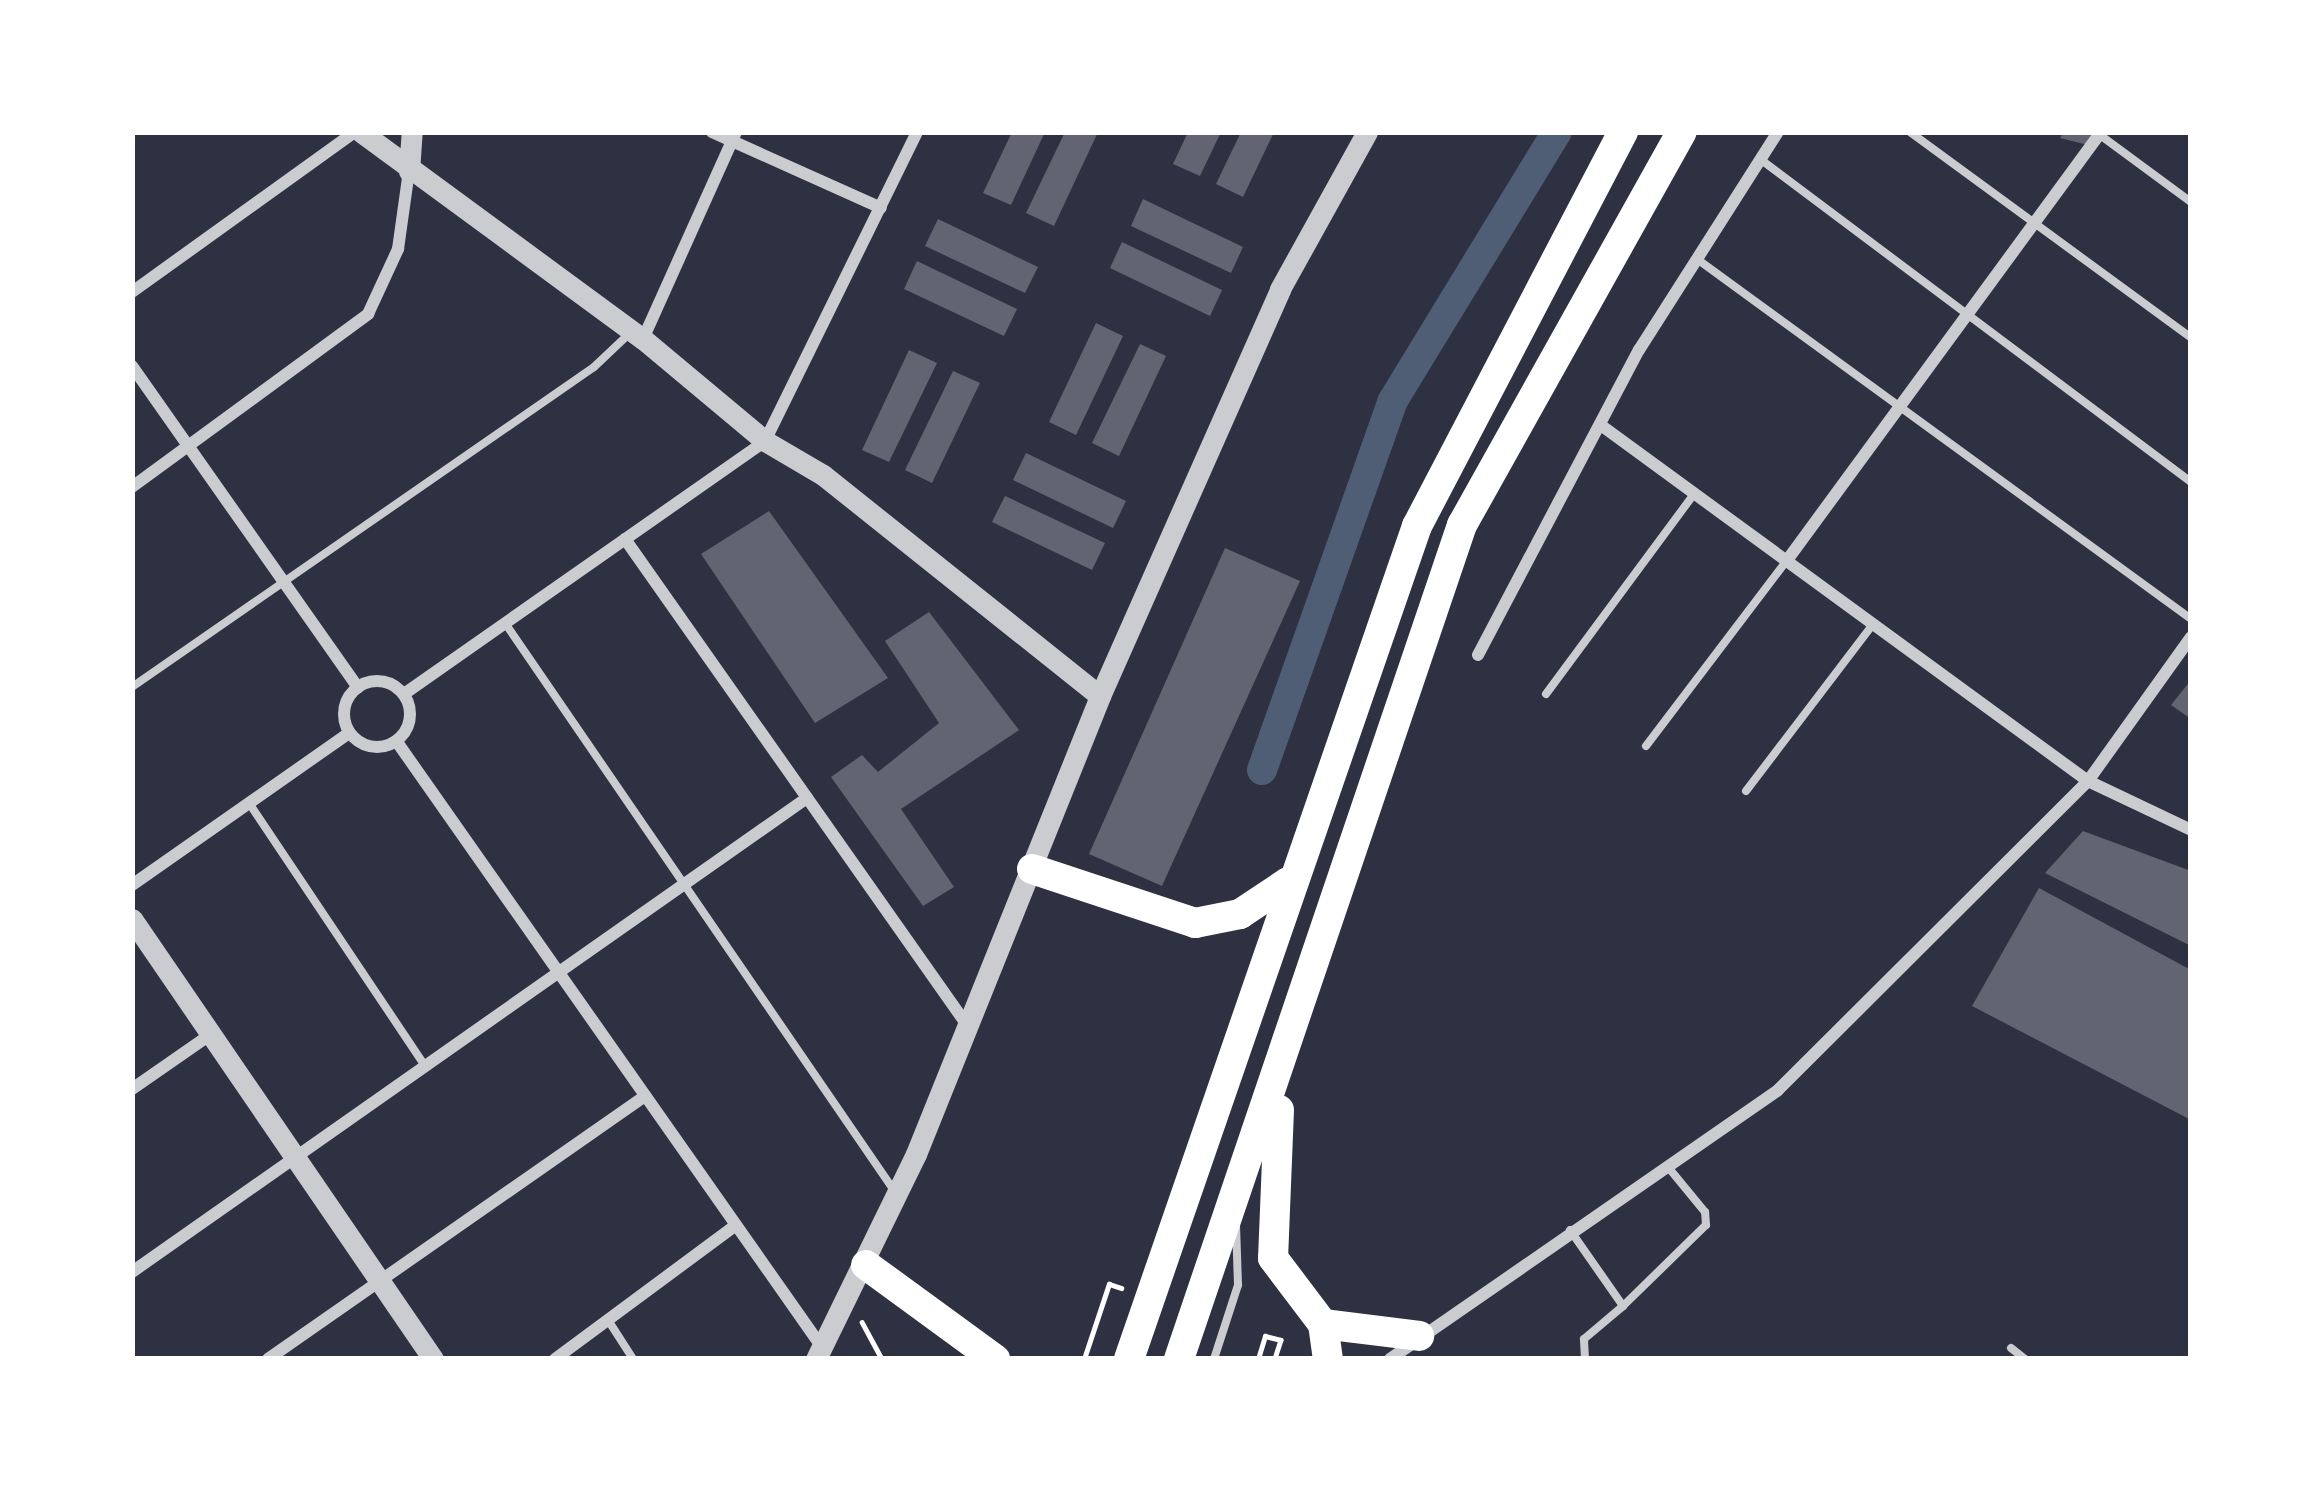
<!DOCTYPE html>
<html>
<head>
<meta charset="utf-8">
<style>
	body { margin:0 }
	#map { position:relative; width:2323px; height:1491px; overflow:hidden; background:#2d3142; font-family:"DejaVu Sans",sans-serif }
	div>[style] { position:absolute }
	.canal>* { height:30px; margin:-15px; padding:0 15px; transform-origin:15px; border-radius:15px; background:#4f5d75 }
	.building>* { inset:0; background:#626471 }
	.path>* { height:4.5px; margin:-2.25px; padding:0 2.25px; transform-origin:2.25px; border-radius:2.25px; background:#fff }
	.service>* { height:8px; margin:-4px; padding:0 4px; transform-origin:4px; border-radius:4px; background:#caccd0 }
	.minor>* { height:12px; margin:-6px; padding:0 6px; transform-origin:6px; border-radius:6px; background:#caccd0 }
	.minor>.ring { margin:-6px; padding:0; box-sizing:content-box; background:none; border:12px solid #caccd0; border-radius:50% }
	.tertiary>* { height:21px; margin:-10.5px; padding:0 10.5px; transform-origin:10.5px; border-radius:10.5px; background:#caccd0 }
	.motorway>* { height:30px; margin:-15px; padding:0 15px; transform-origin:15px; border-radius:15px; background:#fff }
	span { translate:-50% -50%; white-space:nowrap; text-align:center; line-height:1.15; -webkit-text-stroke:9px #fff; paint-order:stroke }
	.frame { position:absolute; inset:0; border:135px solid #fff; pointer-events:none }
</style>
</head>
<body>
<div id="map">
	<div class="canal">
		<i style="left:1262px;top:770px;width:390px;rotate:-70.5deg"></i>
		<i style="left:1392px;top:402px;width:316px;rotate:-58.6deg"></i>
	</div>
	<div class="building">
		<i style="clip-path:polygon(1012px 132px,1045px 132px,1011px 205px,983px 193px)"></i>
		<i style="clip-path:polygon(1065px 132px,1098px 132px,1054px 226px,1026px 213px)"></i>
		<i style="clip-path:polygon(1188px 132px,1221px 132px,1200px 176px,1173px 164px)"></i>
		<i style="clip-path:polygon(1241px 132px,1274px 132px,1243px 197px,1216px 184px)"></i>
		<i style="clip-path:polygon(2064px 132px,2108px 132px,2096px 147px,2060px 138px)"></i>
		<i style="clip-path:polygon(1143px 199px,1243px 247px,1231px 273px,1131px 226px)"></i>
		<i style="clip-path:polygon(938px 219px,1038px 267px,1025px 293px,925px 246px)"></i>
		<i style="clip-path:polygon(1122px 242px,1222px 290px,1210px 316px,1110px 268px)"></i>
		<i style="clip-path:polygon(917px 261px,1017px 309px,1004px 336px,904px 289px)"></i>
		<i style="clip-path:polygon(1096px 323px,1123px 336px,1076px 435px,1049px 422px)"></i>
		<i style="clip-path:polygon(1140px 344px,1166px 356px,1119px 456px,1092px 443px)"></i>
		<i style="clip-path:polygon(909px 350px,937px 363px,889px 462px,862px 450px)"></i>
		<i style="clip-path:polygon(953px 371px,980px 383px,932px 483px,905px 470px)"></i>
		<i style="clip-path:polygon(1026px 453px,1126px 501px,1113px 528px,1013px 480px)"></i>
		<i style="clip-path:polygon(1005px 496px,1105px 543px,1092px 570px,992px 522px)"></i>
		<i style="clip-path:polygon(769px 511px,888px 678px,815px 723px,701px 554px)"></i>
		<i style="clip-path:polygon(1225px 548px,1300px 581px,1162px 886px,1089px 854px)"></i>
		<i style="clip-path:polygon(929px 612px,1019px 730px,901px 809px,954px 887px,923px 906px,831px 777px,862px 755px,878px 772px,939px 723px,885px 641px)"></i>
		<i style="clip-path:polygon(2191px 680px,2191px 719px,2171px 705px)"></i>
		<i style="clip-path:polygon(2083px 831px,2191px 871px,2191px 946px,2045px 873px)"></i>
		<i style="clip-path:polygon(2039px 888px,2191px 970px,2191px 1120px,1972px 1006px)"></i>
	</div>
	<div class="path">
		<i style="left:862px;top:1322px;width:42px;rotate:61.6deg"></i>
		<i style="left:1084px;top:1359px;width:79px;rotate:-71.6deg"></i>
		<i style="left:1109px;top:1284px;width:13px;rotate:18deg"></i>
		<i style="left:1258px;top:1359px;width:24px;rotate:-73deg"></i>
		<i style="left:1265px;top:1336px;width:16px;rotate:14deg"></i>
		<i style="left:1281px;top:1340px;width:20px;rotate:108deg"></i>
	</div>
	<div class="service">
		<i style="left:1910px;top:132px;width:348px;rotate:36.2deg"></i>
		<i style="left:2100px;top:135px;width:113px;rotate:36.4deg"></i>
		<i style="left:1760px;top:159px;width:539px;rotate:36.85deg"></i>
		<i style="left:1697px;top:259px;width:611px;rotate:36.08deg"></i>
		<i style="left:505px;top:623px;width:686px;rotate:55.57deg"></i>
		<i style="left:132px;top:687px;width:562px;rotate:-34.71deg"></i>
		<i style="left:594px;top:367px;width:50px;rotate:-43.4deg"></i>
		<i style="left:1546px;top:694px;width:249px;rotate:-53.5deg"></i>
		<i style="left:1646px;top:746px;width:233px;rotate:-52.8deg"></i>
		<i style="left:1746px;top:791px;width:210px;rotate:-52.7deg"></i>
		<i style="left:249px;top:803px;width:314px;rotate:56.2deg"></i>
		<i style="left:1570px;top:1230px;width:93px;rotate:55.1deg"></i>
		<i style="left:1623px;top:1306px;width:116px;rotate:-44.3deg"></i>
		<i style="left:1706px;top:1225px;width:13px;rotate:-94deg"></i>
		<i style="left:1705px;top:1212px;width:58px;rotate:-129.4deg"></i>
		<i style="left:608px;top:1320px;width:46px;rotate:57.3deg"></i>
		<i style="left:2011px;top:1348px;width:18px;rotate:38deg"></i>
		<i style="left:1214px;top:1359px;width:78px;rotate:-72deg"></i>
		<i style="left:1238px;top:1285px;width:59px;rotate:-91.9deg"></i>
		<i style="left:1585px;top:1359px;width:20px;rotate:-93deg"></i>
		<i style="left:1584px;top:1339px;width:51px;rotate:-40.2deg"></i>
	</div>
	<div class="minor">
		<i style="left:712px;top:132px;width:185px;rotate:24.2deg"></i>
		<i style="left:132px;top:292px;width:274px;rotate:-35.7deg"></i>
		<i style="left:643px;top:339px;width:227px;rotate:-65.8deg"></i>
		<i style="left:132px;top:366px;width:393px;rotate:54.9deg"></i>
		<i style="left:1602px;top:426px;width:602px;rotate:36.15deg"></i>
		<i style="left:2088px;top:781px;width:114px;rotate:25.4deg"></i>
		<i style="left:132px;top:487px;width:293px;rotate:-36.2deg"></i>
		<i style="left:368px;top:314px;width:72px;rotate:-65.2deg"></i>
		<i style="left:398px;top:249px;width:79px;rotate:-82deg"></i>
		<i style="left:625px;top:539px;width:594px;rotate:54.87deg"></i>
		<i style="left:1788px;top:559px;width:529px;rotate:-53.76deg"></i>
		<i style="left:1478px;top:655px;width:345px;rotate:-62.2deg"></i>
		<i style="left:1639px;top:350px;width:259px;rotate:-57.5deg"></i>
		<i class="ring" style="left:344px;top:681px;width:54px;height:54px"></i>
		<i style="left:404px;top:694px;width:441px;rotate:-35deg"></i>
		<i style="left:765px;top:441px;width:344px;rotate:-63.8deg"></i>
		<i style="left:397px;top:742px;width:738px;rotate:54.93deg"></i>
		<i style="left:132px;top:885px;width:265px;rotate:-35deg"></i>
		<i style="left:132px;top:1089px;width:96px;rotate:-34.8deg"></i>
		<i style="left:132px;top:1272px;width:825px;rotate:-35.08deg"></i>
		<i style="left:268px;top:1359px;width:460px;rotate:-34.9deg"></i>
		<i style="left:555px;top:1359px;width:225px;rotate:-36.5deg"></i>
		<i style="left:1390px;top:1359px;width:472px;rotate:-34.7deg"></i>
		<i style="left:1778px;top:1090px;width:438px;rotate:-44.9deg"></i>
		<i style="left:2088px;top:781px;width:177px;rotate:-54.4deg"></i>
	</div>
	<div class="tertiary">
		<i style="left:361px;top:132px;width:350px;rotate:36.3deg"></i>
		<i style="left:643px;top:339px;width:159px;rotate:39.9deg"></i>
		<i style="left:765px;top:441px;width:67px;rotate:30.4deg"></i>
		<i style="left:823px;top:475px;width:354px;rotate:38.6deg"></i>
		<i style="left:409px;top:171px;width:39px;rotate:-86deg"></i>
		<i style="left:132px;top:919px;width:533px;rotate:55.62deg"></i>
		<i style="left:816px;top:1359px;width:228px;rotate:-64deg"></i>
		<i style="left:916px;top:1154px;width:494px;rotate:-68.1deg"></i>
		<i style="left:1100px;top:696px;width:445px;rotate:-66.1deg"></i>
		<i style="left:1280px;top:289px;width:179px;rotate:-61deg"></i>
	</div>
	<div class="motorway">
		<i style="left:1032px;top:869px;width:172px;rotate:18.3deg"></i>
		<i style="left:1195px;top:923px;width:46px;rotate:-11.3deg"></i>
		<i style="left:1240px;top:914px;width:58px;rotate:-33.7deg"></i>
		<i style="left:1279px;top:1110px;width:148px;rotate:92.3deg"></i>
		<i style="left:1273px;top:1258px;width:83px;rotate:52.9deg"></i>
		<i style="left:1323px;top:1324px;width:35px;rotate:82deg"></i>
		<i style="left:866px;top:1265px;width:160px;rotate:36.1deg"></i>
		<i style="left:1323px;top:1324px;width:97px;rotate:7.1deg"></i>
		<i style="left:1129px;top:1359px;width:881px;rotate:-70.93deg"></i>
		<i style="left:1417px;top:526px;width:445px;rotate:-62.4deg"></i>
		<i style="left:1179px;top:1359px;width:881px;rotate:-71.26deg"></i>
		<i style="left:1462px;top:525px;width:450px;rotate:-60.8deg"></i>
	</div>
	<div class="frame"></div>
</div>
</body>
</html>
